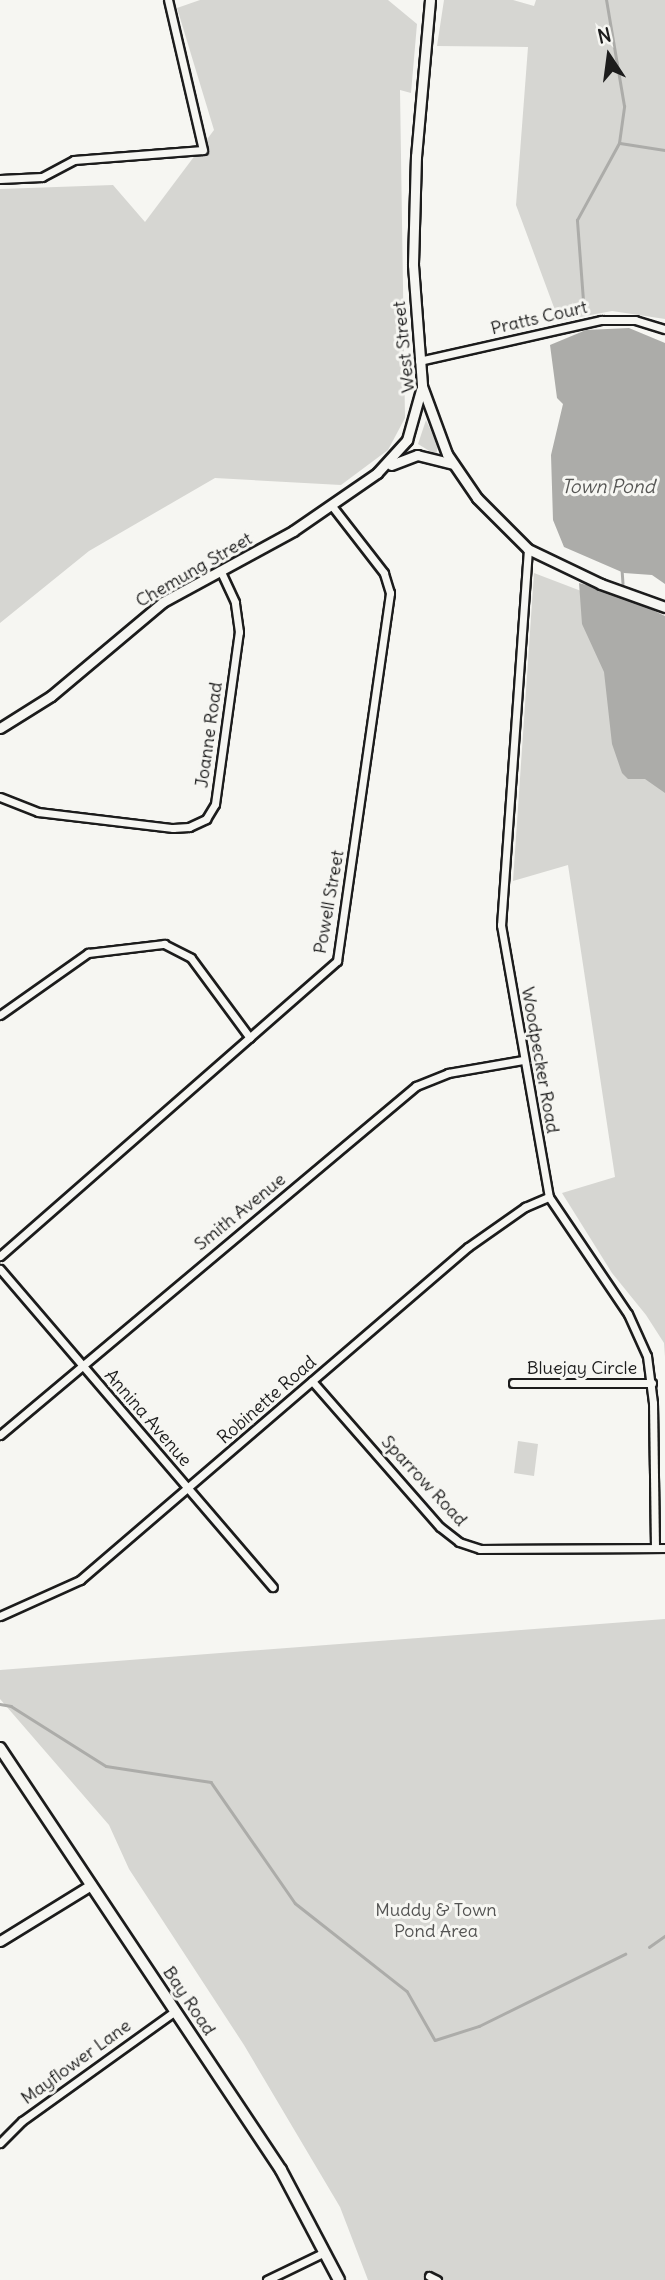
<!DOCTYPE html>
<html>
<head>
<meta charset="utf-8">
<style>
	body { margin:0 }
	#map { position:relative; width:665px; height:2280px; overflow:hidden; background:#f6f6f2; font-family:Delius,sans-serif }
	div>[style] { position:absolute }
	.green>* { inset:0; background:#d6d6d2 }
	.water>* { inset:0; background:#acaca9 }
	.stream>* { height:2.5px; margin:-1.25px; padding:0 1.25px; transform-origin:1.25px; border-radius:1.25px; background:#acaca9 }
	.roads { filter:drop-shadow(2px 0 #1c1c1c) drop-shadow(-2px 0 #1c1c1c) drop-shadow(0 2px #1c1c1c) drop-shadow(0 -2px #1c1c1c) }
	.minor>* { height:7px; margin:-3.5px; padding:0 3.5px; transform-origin:3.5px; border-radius:3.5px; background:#f6f6f2 }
	.tertiary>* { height:9px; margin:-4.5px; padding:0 4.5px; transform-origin:4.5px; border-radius:4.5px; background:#f6f6f2 }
	.secondary>* { height:10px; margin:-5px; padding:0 5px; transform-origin:5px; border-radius:5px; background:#f6f6f2 }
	span { translate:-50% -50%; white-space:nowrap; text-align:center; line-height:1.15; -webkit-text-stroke:6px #f6f6f2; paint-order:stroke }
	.street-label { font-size:18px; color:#1c1c1c }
	.park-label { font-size:18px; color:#545453 }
	.water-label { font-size:19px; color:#565654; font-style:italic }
	.north { position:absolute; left:574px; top:21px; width:70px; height:70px; -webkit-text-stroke:5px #f6f6f2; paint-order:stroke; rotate:347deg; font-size:19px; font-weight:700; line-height:28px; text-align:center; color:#1c1c1c }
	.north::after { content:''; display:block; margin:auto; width:24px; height:32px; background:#1c1c1c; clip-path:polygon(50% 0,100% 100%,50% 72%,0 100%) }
</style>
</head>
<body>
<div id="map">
	<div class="green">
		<i style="clip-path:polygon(200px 0,388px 0,417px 24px,411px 93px,400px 90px,405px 418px,388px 450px,341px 485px,215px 478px,89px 551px,0 623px,0 189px,113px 185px,145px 222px,214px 130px,177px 8px)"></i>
		<i style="clip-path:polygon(444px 0,513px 0,534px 6px,536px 0,665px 0,665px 319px,612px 311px,559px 321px,516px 205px,528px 47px,437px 46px)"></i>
		<i style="clip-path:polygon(426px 420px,438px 446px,436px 455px,418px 444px)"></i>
		<i style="clip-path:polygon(534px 573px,665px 623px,665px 1357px,664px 1343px,646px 1315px,612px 1273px,562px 1193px,615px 1177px,568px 865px,513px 881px)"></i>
		<i style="clip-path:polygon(518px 1441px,538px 1444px,534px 1476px,514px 1473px)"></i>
		<i style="clip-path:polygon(665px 1619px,665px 2280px,368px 2280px,340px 2207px,244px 2045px,129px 1869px,109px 1825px,0 1699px,0 1670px)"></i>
	</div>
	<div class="water">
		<i style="clip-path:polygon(629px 328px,665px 343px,665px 584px,652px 575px,624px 573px,564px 547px,553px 520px,551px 455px,563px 404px,557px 398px,550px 345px,586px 330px)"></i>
		<i style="clip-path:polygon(579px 583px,619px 594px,665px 616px,665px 793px,645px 779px,628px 779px,622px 773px,612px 744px,604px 672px,582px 624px)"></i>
	</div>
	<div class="stream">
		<i style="left:620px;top:143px;width:46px;rotate:8.8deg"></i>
		<i style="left:584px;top:314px;width:94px;rotate:-94.3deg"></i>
		<i style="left:577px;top:220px;width:88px;rotate:-61.4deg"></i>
		<i style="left:619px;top:143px;width:37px;rotate:-82deg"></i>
		<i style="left:624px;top:106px;width:108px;rotate:-99.6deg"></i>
		<i style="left:622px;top:569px;width:14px;rotate:86deg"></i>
		<i style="left:0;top:1704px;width:11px;rotate:10deg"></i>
		<i style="left:11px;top:1706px;width:112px;rotate:32.3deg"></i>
		<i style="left:106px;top:1766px;width:106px;rotate:8.7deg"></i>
		<i style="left:211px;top:1782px;width:147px;rotate:55.2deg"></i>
		<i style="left:295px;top:1903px;width:142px;rotate:38.2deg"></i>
		<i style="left:407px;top:1991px;width:56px;rotate:60.3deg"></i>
		<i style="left:435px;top:2040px;width:46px;rotate:-17.7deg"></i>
		<i style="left:479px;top:2026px;width:163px;rotate:-26.3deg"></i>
		<i style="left:649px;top:1947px;width:19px;rotate:-35deg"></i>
	</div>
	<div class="roads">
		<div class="minor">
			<i style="left:0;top:179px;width:42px;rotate:-2.7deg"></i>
			<i style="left:42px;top:177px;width:36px;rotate:-28deg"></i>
			<i style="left:74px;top:160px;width:129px;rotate:-4.4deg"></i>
			<i style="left:203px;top:150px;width:154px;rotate:-103.1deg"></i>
			<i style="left:419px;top:361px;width:187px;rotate:-12.7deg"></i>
			<i style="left:601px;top:320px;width:34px"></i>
			<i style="left:635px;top:320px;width:31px;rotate:17deg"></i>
			<i style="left:528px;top:549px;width:377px;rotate:94.1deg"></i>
			<i style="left:501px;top:925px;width:276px;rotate:80deg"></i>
			<i style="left:549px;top:1197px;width:141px;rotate:56deg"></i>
			<i style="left:628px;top:1314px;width:46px;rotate:65.7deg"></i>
			<i style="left:647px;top:1356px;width:47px;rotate:82.7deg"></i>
			<i style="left:653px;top:1403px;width:145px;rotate:89.2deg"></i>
			<i style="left:0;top:797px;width:41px;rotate:21.5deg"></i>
			<i style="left:38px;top:812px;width:136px;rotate:6.8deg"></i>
			<i style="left:173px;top:828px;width:16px;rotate:-4deg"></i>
			<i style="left:189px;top:827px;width:19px;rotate:-25deg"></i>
			<i style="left:206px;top:819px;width:17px;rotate:-59deg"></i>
			<i style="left:215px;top:804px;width:174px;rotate:-82.1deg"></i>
			<i style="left:239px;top:632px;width:30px;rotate:-98deg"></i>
			<i style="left:235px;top:602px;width:35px;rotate:-115deg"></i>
			<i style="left:0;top:1015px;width:108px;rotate:-35.2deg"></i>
			<i style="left:88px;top:953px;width:77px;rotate:-6.8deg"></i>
			<i style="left:164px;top:944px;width:30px;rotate:27deg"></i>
			<i style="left:191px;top:958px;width:99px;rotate:53.6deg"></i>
			<i style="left:0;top:1256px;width:448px;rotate:-41.2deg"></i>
			<i style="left:337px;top:961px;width:372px;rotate:-81.8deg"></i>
			<i style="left:390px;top:593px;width:21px;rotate:-107deg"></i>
			<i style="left:384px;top:573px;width:85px;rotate:-127.8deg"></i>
			<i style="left:0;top:1269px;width:419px;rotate:49.4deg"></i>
			<i style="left:312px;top:1381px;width:194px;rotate:48.8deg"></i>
			<i style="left:440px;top:1527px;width:24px;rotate:38deg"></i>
			<i style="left:459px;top:1542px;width:22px;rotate:18deg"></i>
			<i style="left:480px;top:1549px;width:185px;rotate:-0.3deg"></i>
			<i style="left:513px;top:1383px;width:139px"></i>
			<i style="left:0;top:1435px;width:543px;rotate:-39.99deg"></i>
			<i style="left:416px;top:1086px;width:35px;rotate:-22deg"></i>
			<i style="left:448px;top:1073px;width:76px;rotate:-9.8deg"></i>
			<i style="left:0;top:1616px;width:88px;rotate:-24.2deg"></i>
			<i style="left:80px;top:1580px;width:511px;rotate:-40.64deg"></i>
			<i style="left:468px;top:1247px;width:70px;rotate:-35.1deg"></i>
			<i style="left:525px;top:1207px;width:26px;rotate:-23deg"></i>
			<i style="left:0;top:2143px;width:31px;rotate:-45deg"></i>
			<i style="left:22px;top:2121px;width:188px;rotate:-35.7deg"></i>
			<i style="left:429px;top:2276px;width:9px;rotate:27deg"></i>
			<i style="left:267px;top:2280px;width:64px;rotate:-25.8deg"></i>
		</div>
		<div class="tertiary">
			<i style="left:430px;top:0;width:157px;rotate:95.1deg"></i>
			<i style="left:416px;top:156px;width:109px;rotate:91.6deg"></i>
			<i style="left:413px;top:265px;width:121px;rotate:85.7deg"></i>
			<i style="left:422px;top:386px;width:72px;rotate:69.8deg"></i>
			<i style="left:447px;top:454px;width:53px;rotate:55.7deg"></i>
			<i style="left:477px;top:498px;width:72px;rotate:45deg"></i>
			<i style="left:528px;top:549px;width:81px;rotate:25.6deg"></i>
			<i style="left:601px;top:584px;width:68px;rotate:19.8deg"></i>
			<i style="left:391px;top:465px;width:28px;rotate:-21deg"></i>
			<i style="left:417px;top:455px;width:36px;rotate:14deg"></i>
			<i style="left:0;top:728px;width:60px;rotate:-32.1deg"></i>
			<i style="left:51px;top:696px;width:146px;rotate:-40deg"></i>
			<i style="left:163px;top:602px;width:148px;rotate:-28.6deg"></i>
			<i style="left:293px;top:531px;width:102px;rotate:-34.6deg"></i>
			<i style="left:377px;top:473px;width:45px;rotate:-47.7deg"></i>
			<i style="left:407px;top:440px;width:52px;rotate:-74.4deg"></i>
			<i style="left:0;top:1941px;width:107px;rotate:-31.6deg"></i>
		</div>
		<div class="secondary">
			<i style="left:0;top:1748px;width:507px;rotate:56.34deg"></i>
			<i style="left:281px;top:2170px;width:124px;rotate:62.2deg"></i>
		</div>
	</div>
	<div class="street-label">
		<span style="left:539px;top:318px;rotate:-13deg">Pratts Court</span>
		<span style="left:404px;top:347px;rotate:-96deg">West Street</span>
		<span style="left:194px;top:570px;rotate:-30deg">Chemung Street</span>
		<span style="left:209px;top:735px;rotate:-82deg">Joanne Road</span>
		<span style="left:329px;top:902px;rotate:-80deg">Powell Street</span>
		<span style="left:540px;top:1060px;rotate:80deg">Woodpecker Road</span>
		<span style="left:240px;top:1212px;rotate:-39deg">Smith Avenue</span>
		<span style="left:582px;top:1368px">Bluejay Circle</span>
		<span style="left:267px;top:1400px;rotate:-41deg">Robinette Road</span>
		<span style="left:148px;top:1418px;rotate:49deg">Annina Avenue</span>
		<span style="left:424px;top:1481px;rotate:47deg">Sparrow Road</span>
		<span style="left:189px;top:2001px;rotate:56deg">Bay Road</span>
		<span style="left:76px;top:2062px;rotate:-36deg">Mayflower Lane</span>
	</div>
	<div class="park-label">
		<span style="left:436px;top:1921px">Muddy &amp; Town<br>Pond Area</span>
	</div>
	<div class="water-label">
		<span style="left:608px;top:487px">Town Pond</span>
	</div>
	<div class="north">N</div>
</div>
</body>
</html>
